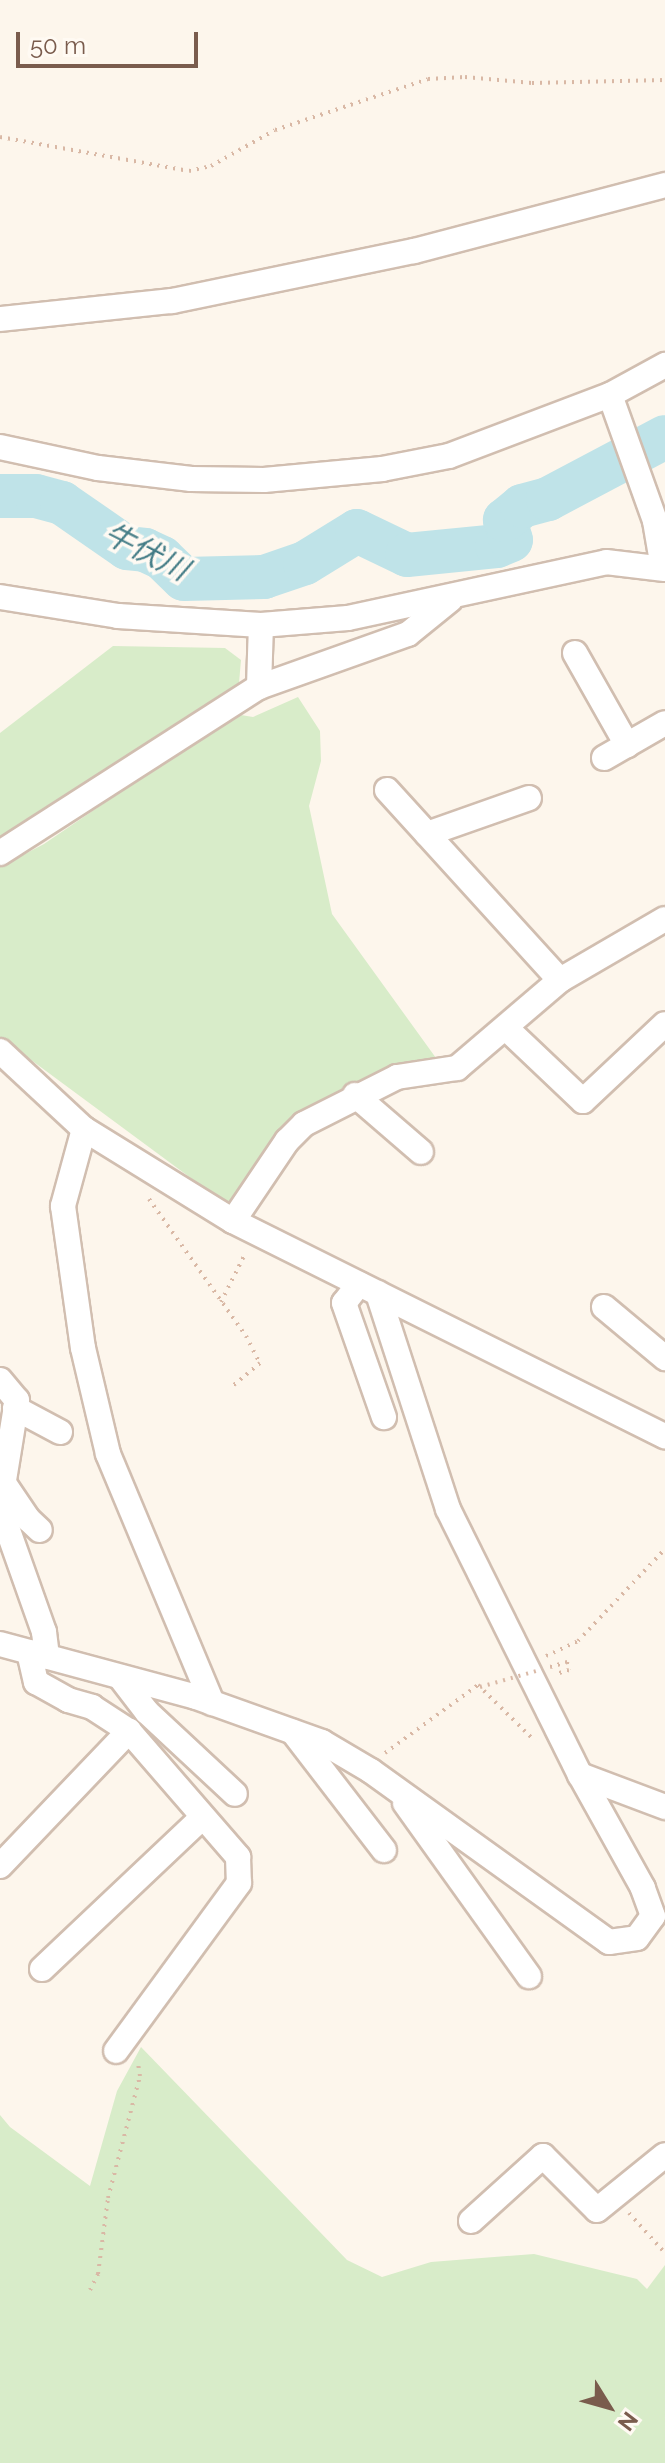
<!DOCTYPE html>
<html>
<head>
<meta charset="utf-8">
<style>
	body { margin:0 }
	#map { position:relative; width:665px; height:2463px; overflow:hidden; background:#fdf6ec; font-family:Raleway,"Noto Sans JP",sans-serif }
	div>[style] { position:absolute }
	.green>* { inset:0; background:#d8ecc9 }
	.river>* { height:44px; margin:-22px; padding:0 22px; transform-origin:22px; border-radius:22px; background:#bfe3e8 }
	.path>* { height:4px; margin-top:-2px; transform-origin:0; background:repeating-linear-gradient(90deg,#d9b8a5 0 2px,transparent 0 8px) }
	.roads { filter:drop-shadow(2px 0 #d1beb0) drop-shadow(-2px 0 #d1beb0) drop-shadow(0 2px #d1beb0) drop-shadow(0 -2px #d1beb0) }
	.minor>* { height:24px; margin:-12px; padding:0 12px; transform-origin:12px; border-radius:12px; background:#fff }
	.path-bridge>* { height:4px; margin-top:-2px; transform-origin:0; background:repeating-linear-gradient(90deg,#d9b8a5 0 2px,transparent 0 8px) }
	span { translate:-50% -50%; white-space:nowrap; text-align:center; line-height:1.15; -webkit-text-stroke:7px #fffaf3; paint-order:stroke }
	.water-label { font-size:30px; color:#437c86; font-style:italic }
	.north { position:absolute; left:569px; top:2367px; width:80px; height:80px; -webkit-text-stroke:6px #fffaf3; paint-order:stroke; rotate:127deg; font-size:22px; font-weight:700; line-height:32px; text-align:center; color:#7a5c4d }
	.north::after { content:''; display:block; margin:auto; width:28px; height:36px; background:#7a5c4d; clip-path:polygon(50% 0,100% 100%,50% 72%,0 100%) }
	.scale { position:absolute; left:16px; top:32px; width:182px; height:36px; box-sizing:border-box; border:4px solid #7a5c4d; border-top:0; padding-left:10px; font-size:24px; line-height:28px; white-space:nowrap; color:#7a5c4d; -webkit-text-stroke:6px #fffaf3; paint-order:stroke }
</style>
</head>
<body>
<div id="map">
	<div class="green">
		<i style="clip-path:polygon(113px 646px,225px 648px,241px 660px,239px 683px,0 843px,0 733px)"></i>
		<i style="clip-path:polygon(298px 697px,320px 731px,321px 761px,309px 806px,332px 914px,436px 1058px,387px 1071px,305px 1112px,230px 1207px,0 1037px,0 867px,44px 844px,235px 714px,253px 717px)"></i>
		<i style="clip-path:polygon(141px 2047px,347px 2260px,382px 2277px,431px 2262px,534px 2254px,637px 2279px,647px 2289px,665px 2265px,665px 2463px,0 2463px,0 2115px,10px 2127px,90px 2186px,117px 2091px)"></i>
	</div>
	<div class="river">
		<i style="left:0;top:496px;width:36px"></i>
		<i style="left:36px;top:496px;width:27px;rotate:15deg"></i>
		<i style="left:62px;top:503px;width:79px;rotate:34.7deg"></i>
		<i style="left:127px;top:548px;width:18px;rotate:6deg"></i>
		<i style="left:145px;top:550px;width:19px;rotate:25deg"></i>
		<i style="left:162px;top:558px;width:30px;rotate:44deg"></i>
		<i style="left:184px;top:579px;width:80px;rotate:-1.4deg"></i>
		<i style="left:264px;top:577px;width:43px;rotate:-18.9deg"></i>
		<i style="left:305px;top:563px;width:61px;rotate:-31.6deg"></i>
		<i style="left:357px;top:531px;width:55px;rotate:25.6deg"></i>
		<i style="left:407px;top:555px;width:90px;rotate:-5.7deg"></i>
		<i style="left:497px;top:546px;width:15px;rotate:-23deg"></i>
		<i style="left:511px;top:540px;width:21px;rotate:-107deg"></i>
		<i style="left:505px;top:520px;width:22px;rotate:-39deg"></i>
		<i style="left:522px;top:506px;width:27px;rotate:-15deg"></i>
		<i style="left:548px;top:499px;width:132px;rotate:-27.9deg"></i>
	</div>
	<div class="path">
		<i style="left:0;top:137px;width:192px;rotate:10.2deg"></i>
		<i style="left:189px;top:171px;width:23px;rotate:-13deg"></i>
		<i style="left:211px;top:166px;width:73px;rotate:-29.4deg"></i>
		<i style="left:275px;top:130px;width:161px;rotate:-18.4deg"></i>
		<i style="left:428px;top:79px;width:37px;rotate:-3deg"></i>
		<i style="left:465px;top:77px;width:67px;rotate:5.1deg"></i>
		<i style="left:532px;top:83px;width:133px;rotate:-1.3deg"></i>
		<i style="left:149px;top:1199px;width:168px;rotate:54.7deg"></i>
		<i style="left:246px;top:1336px;width:30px;rotate:63deg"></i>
		<i style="left:260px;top:1363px;width:35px;rotate:140deg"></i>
		<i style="left:221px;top:1302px;width:54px;rotate:-63.4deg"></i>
		<i style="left:546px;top:1656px;width:35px;rotate:-25deg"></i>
		<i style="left:578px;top:1641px;width:127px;rotate:-46.6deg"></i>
		<i style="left:550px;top:1667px;width:18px;rotate:-16deg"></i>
		<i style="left:567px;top:1662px;width:8px;rotate:76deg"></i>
		<i style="left:569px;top:1670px;width:14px;rotate:163deg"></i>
		<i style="left:385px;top:1753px;width:115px;rotate:-36.2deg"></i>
		<i style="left:478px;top:1685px;width:80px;rotate:44.5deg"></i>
		<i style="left:629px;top:2213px;width:54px;rotate:48deg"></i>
		<i style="left:90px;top:2290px;width:18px;rotate:-63deg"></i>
		<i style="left:98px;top:2274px;width:77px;rotate:-82.5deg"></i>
		<i style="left:108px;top:2198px;width:126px;rotate:-75.3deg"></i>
		<i style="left:140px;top:2076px;width:13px;rotate:-99deg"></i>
	</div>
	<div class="roads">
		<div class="minor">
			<i style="left:0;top:319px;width:173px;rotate:-6deg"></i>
			<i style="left:172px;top:301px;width:247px;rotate:-11.7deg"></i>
			<i style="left:414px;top:251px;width:260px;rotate:-14.7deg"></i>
			<i style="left:610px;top:395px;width:134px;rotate:70.3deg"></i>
			<i style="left:655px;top:521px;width:48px;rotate:80.3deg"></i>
			<i style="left:0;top:447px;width:100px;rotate:12.1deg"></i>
			<i style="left:98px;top:468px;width:94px;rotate:6.7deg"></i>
			<i style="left:191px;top:479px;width:73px;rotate:0.8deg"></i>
			<i style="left:264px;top:480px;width:119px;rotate:-5.3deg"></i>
			<i style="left:382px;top:469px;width:68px;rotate:-11deg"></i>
			<i style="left:449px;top:456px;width:172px;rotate:-20.8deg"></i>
			<i style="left:610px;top:395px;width:63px;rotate:-28.6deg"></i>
			<i style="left:0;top:597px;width:120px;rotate:9.1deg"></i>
			<i style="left:118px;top:616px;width:143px;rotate:3.6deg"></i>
			<i style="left:261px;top:625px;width:87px;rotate:-4.6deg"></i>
			<i style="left:348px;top:618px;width:264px;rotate:-12.2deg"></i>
			<i style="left:606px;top:562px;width:59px;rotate:6.8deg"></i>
			<i style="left:575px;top:653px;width:106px;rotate:60.5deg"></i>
			<i style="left:259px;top:687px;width:62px;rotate:-88.2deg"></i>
			<i style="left:604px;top:758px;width:70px;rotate:-29.8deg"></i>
			<i style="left:387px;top:790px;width:257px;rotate:47.7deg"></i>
			<i style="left:427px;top:834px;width:108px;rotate:-19.4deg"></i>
			<i style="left:0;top:853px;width:308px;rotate:-32.7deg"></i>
			<i style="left:259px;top:687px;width:158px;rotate:-19.6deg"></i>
			<i style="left:408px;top:634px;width:54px;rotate:-39deg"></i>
			<i style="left:506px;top:1028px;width:106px;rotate:43.5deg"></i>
			<i style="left:583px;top:1101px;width:112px;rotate:-43.2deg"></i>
			<i style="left:0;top:1051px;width:115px;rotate:42.9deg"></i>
			<i style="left:84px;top:1129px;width:175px;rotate:31.7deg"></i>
			<i style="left:233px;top:1221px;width:483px;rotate:26.5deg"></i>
			<i style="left:355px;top:1095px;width:87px;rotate:40.8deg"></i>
			<i style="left:84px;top:1129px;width:80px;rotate:105.3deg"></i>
			<i style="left:63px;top:1206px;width:143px;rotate:82deg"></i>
			<i style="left:83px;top:1348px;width:109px;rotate:76.7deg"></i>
			<i style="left:108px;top:1454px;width:270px;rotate:67.3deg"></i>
			<i style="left:233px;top:1221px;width:97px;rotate:-56deg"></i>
			<i style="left:287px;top:1141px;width:24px;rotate:-45deg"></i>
			<i style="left:304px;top:1124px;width:104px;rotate:-26.8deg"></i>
			<i style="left:397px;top:1077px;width:61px;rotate:-8.5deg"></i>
			<i style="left:457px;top:1068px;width:135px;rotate:-40.5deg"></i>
			<i style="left:560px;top:980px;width:121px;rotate:-30.2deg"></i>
			<i style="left:359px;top:1284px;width:24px;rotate:128deg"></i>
			<i style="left:344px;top:1303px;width:121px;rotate:70.7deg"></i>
			<i style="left:604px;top:1307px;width:80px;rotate:39.9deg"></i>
			<i style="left:0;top:1380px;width:26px;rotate:50deg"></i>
			<i style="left:17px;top:1400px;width:87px;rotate:99.2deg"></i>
			<i style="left:3px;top:1486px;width:33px;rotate:88deg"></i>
			<i style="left:4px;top:1519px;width:120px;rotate:70.5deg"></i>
			<i style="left:44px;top:1632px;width:25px;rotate:83deg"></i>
			<i style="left:15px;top:1408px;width:51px;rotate:28.1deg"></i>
			<i style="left:3px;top:1482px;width:45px;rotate:56deg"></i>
			<i style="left:28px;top:1519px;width:16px;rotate:43deg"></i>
			<i style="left:0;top:1644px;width:203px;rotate:15.1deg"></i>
			<i style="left:196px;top:1697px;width:134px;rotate:19.7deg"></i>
			<i style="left:322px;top:1742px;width:57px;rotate:30.6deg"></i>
			<i style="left:371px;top:1771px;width:293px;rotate:35.7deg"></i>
			<i style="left:609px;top:1942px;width:28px;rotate:-8deg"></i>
			<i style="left:637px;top:1938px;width:27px;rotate:-54deg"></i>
			<i style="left:653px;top:1916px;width:30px;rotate:-110deg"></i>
			<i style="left:643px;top:1888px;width:129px;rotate:-119.1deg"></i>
			<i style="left:580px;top:1775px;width:297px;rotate:-116.4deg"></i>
			<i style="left:448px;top:1509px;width:227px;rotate:-108deg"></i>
			<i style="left:29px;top:1652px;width:31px;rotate:77deg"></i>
			<i style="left:36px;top:1682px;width:37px;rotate:29deg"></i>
			<i style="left:68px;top:1700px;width:25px;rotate:16deg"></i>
			<i style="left:92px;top:1707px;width:44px;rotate:33deg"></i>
			<i style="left:129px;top:1731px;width:167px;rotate:49.1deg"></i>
			<i style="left:238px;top:1857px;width:26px;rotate:88deg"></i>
			<i style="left:239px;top:1883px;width:208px;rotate:126.2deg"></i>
			<i style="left:120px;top:1677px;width:44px;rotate:52.4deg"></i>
			<i style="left:147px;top:1712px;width:120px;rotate:43deg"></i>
			<i style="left:293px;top:1732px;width:149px;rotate:52.4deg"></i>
			<i style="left:580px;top:1775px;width:91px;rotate:20.6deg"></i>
			<i style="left:405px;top:1803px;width:213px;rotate:54.4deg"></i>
			<i style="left:0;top:1866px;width:187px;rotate:-46.3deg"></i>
			<i style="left:42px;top:1969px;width:221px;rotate:-43.4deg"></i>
			<i style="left:471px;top:2221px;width:97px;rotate:-42.1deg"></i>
			<i style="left:543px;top:2156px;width:76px;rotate:45deg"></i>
			<i style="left:597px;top:2210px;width:87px;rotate:-39deg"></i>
		</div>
	</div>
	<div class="path-bridge">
		<i style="left:480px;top:1687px;width:58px;rotate:-15.9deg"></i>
	</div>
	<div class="water-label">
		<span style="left:146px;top:552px;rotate:27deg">牛伏川</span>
	</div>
	<div class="north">N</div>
	<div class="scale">50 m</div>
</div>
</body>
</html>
